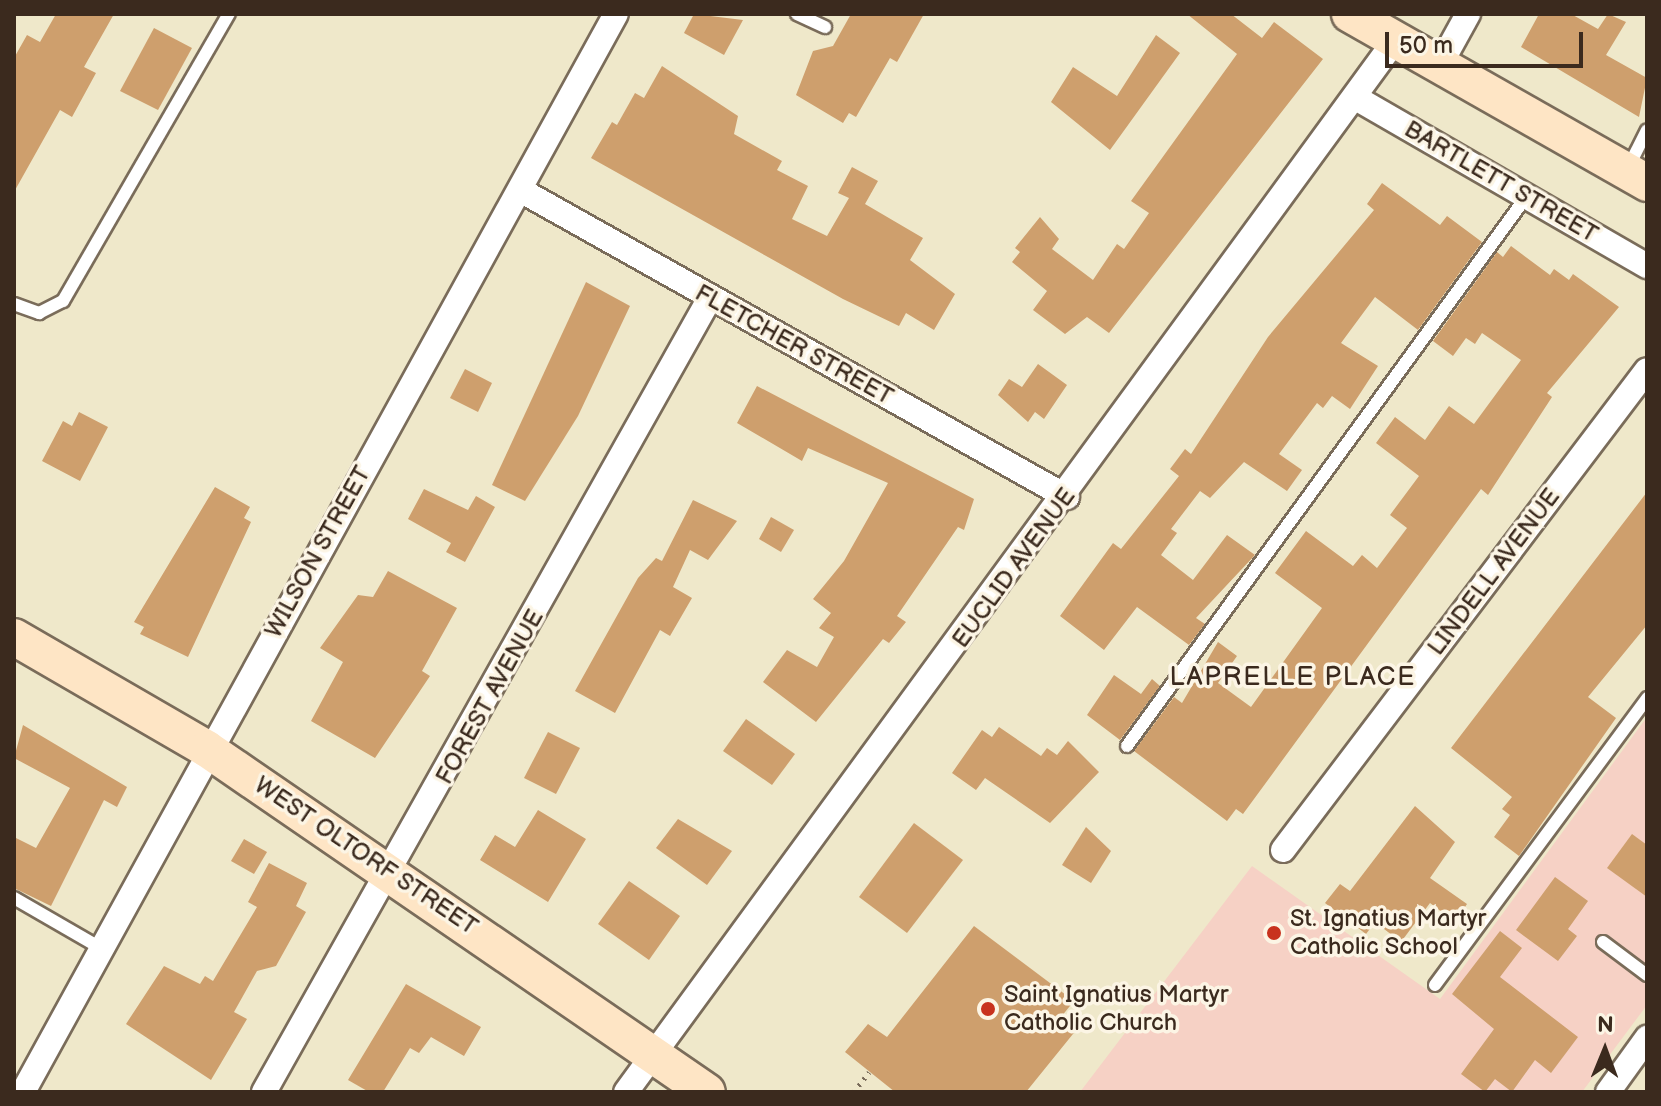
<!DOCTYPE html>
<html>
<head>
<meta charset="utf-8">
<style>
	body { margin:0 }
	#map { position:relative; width:1661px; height:1106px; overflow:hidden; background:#efe8ca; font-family:"Balsamiq Sans",sans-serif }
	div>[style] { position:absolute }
	.built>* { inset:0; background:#f6d1c5 }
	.building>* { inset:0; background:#ce9f6d }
	.path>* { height:5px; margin-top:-2.5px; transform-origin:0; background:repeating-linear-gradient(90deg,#7a6c5a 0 2px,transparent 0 8px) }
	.roads { filter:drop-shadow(2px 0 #7a6c5a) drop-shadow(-2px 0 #7a6c5a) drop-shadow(0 2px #7a6c5a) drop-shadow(0 -2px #7a6c5a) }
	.lane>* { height:12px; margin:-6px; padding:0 6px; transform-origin:6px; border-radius:6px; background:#fff }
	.street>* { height:24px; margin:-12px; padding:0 12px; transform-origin:12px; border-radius:12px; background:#fff }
	.secondary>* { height:36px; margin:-18px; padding:0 18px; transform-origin:18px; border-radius:18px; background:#fee5c5 }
	.dots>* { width:22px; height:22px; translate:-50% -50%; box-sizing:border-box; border:4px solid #fcf5e5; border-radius:50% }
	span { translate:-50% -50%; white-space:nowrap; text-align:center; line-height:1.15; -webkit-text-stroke:7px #fcf5e5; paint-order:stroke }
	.street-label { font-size:24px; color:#3b2a1e }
	.poi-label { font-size:24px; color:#3b2a1e }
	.left { translate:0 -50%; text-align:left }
	.neighbourhood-label { font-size:26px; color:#3b2a1e; letter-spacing:2px }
	.frame { position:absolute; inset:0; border:16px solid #3b2a1e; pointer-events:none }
	.north { position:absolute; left:1565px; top:1010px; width:80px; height:80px; -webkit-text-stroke:6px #fcf5e5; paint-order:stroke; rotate:1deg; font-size:22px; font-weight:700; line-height:32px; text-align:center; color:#3b2a1e }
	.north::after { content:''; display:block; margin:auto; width:28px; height:36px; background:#3b2a1e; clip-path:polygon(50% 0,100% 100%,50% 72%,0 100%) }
	.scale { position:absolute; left:1385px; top:32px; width:198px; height:36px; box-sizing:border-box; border:4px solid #3b2a1e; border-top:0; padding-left:10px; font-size:24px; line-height:28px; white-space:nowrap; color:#3b2a1e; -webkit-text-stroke:6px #fcf5e5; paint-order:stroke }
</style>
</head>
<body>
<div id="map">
	<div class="built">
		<i style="clip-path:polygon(1647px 717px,1647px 1005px,1582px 1092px,1080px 1092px,1252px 866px,1440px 999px)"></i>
	</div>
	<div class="building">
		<i style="clip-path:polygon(56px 14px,114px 14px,84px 67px,96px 73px,72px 117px,60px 110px,14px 192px,14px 58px,27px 35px,40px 42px)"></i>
		<i style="clip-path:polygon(694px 14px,743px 20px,724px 55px,684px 33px)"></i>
		<i style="clip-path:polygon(851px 14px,924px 14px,897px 62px,890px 58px,856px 117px,849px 113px,843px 123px,796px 95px,813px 51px,833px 46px)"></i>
		<i style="clip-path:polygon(1187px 14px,1231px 14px,1262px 38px,1274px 22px,1323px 59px,1109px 333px,1087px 317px,1065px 334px,1033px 310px,1047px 291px,1012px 262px,1020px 252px,1015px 248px,1040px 217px,1059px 239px,1052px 249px,1093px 280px,1117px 244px,1124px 249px,1149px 213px,1131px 201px,1237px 54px)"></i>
		<i style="clip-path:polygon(1539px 14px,1571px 14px,1598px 29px,1608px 14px,1626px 22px,1606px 55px,1647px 78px,1639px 117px,1521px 47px)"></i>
		<i style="clip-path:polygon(154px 28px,192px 48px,158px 110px,120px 91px)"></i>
		<i style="clip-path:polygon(1156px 35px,1180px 53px,1110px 150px,1051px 102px,1073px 67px,1117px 96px)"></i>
		<i style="clip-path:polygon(662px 66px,738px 116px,734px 134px,782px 161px,777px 170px,808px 186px,792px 219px,827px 236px,849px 198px,838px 193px,852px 167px,878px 181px,865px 204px,923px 238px,910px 260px,955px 294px,934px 330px,906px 313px,899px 326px,843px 299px,591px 158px,612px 122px,617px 125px,635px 93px,644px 98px)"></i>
		<i style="clip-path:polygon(1382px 183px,1440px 225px,1447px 216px,1482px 242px,1418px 330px,1375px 297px,1341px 343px,1378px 366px,1350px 409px,1332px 396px,1323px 408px,1317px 403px,1279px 454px,1302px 470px,1287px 491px,1244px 462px,1210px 498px,1200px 491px,1171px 529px,1177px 533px,1161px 555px,1193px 580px,1227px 535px,1255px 555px,1196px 618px,1205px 624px,1189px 645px,1137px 607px,1104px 650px,1060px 616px,1113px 543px,1121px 549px,1179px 476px,1170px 469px,1185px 449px,1191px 454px,1268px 337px,1374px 210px,1367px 204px)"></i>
		<i style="clip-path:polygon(1511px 246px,1550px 275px,1554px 269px,1569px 280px,1573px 274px,1619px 307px,1547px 393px,1552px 397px,1488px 495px,1481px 489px,1243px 814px,1236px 809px,1227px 821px,1134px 751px,1174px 697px,1182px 703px,1218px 642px,1237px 656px,1218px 683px,1251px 707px,1322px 608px,1275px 573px,1306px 531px,1353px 566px,1362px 555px,1377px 568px,1407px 528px,1390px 515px,1419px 476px,1376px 443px,1395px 417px,1425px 440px,1449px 406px,1474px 424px,1521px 360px,1482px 333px,1475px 344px,1466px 338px,1453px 356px,1433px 341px,1497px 252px,1503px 257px)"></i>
		<i style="clip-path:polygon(586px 282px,630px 306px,578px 416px,525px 501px,492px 485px)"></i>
		<i style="clip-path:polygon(1038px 364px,1067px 385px,1044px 419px,1035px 412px,1028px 422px,998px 395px,1009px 379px,1022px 387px)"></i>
		<i style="clip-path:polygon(465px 369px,492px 383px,478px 412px,450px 398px)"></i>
		<i style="clip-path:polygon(757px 386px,974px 499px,964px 530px,958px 527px,897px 616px,906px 622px,889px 643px,883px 639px,816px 722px,763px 682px,787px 650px,817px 667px,834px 637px,819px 628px,831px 613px,813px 599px,844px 561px,888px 483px,808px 448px,802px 461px,737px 423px)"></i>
		<i style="clip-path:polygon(79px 412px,108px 427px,80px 481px,42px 461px,63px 421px,72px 426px)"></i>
		<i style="clip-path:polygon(215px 487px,250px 507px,244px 518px,251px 522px,188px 657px,140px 634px,144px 627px,134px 622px)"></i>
		<i style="clip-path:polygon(424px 489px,468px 510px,476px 496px,495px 507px,465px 562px,446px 552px,451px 543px,408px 519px)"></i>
		<i style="clip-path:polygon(1647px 492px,1647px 625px,1588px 697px,1616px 718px,1519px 856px,1494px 837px,1510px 815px,1502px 809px,1512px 797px,1451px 748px)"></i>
		<i style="clip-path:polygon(693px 500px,737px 521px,708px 560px,690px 550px,673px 587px,692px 598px,670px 636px,660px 630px,615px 713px,575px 691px,638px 578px,656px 558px,662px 561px)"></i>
		<i style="clip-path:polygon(771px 517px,794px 530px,781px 552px,759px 539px)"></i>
		<i style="clip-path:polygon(388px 571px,457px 608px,422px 671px,430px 676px,375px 758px,311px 721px,343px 662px,320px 648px,358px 595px,373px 597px)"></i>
		<i style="clip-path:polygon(1114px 675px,1141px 694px,1152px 679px,1160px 686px,1120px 740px,1087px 715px)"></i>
		<i style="clip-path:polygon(746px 719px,795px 754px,772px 785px,723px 751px)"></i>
		<i style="clip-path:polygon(23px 725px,127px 787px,117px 807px,104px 800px,51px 906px,14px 888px,14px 837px,36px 848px,70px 788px,14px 758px)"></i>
		<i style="clip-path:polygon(999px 727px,1041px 756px,1047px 748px,1057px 755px,1068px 741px,1099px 772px,1050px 823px,985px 778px,976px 790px,952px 773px,982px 730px,992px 737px)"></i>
		<i style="clip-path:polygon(548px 732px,580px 748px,556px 794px,524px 778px)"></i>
		<i style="clip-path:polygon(1415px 806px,1455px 842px,1430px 878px,1467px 904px,1455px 922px,1430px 903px,1401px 942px,1375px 922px,1366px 934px,1325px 903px,1340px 884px,1350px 891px)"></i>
		<i style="clip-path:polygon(538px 810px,586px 839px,548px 902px,480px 860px,495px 835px,515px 847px)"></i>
		<i style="clip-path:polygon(678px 819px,732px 851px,707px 885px,656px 848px)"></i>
		<i style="clip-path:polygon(914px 823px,963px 860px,907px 933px,859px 897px)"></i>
		<i style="clip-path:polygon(1086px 827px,1111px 851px,1091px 883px,1062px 865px)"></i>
		<i style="clip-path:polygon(1632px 834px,1647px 845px,1647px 897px,1607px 868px)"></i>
		<i style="clip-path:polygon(244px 839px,267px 852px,254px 874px,231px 861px)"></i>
		<i style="clip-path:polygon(269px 863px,307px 883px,296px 906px,306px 912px,276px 966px,257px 971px,234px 1012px,247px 1019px,211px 1080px,126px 1024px,164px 966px,200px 984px,205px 976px,213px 981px,257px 907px,248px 902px)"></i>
		<i style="clip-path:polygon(1555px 877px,1588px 901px,1568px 929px,1577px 936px,1558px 961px,1516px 930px)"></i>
		<i style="clip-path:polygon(629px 881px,680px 916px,649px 960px,598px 924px)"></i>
		<i style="clip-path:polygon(974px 926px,1074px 1001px,1061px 1017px,1077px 1029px,1026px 1092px,895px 1092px,845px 1052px,868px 1024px,887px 1037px)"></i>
		<i style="clip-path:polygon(1500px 931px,1522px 948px,1500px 977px,1578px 1037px,1551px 1073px,1535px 1060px,1512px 1092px,1495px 1079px,1485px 1092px,1461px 1074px,1494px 1029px,1452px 994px)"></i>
		<i style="clip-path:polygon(406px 984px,481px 1027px,464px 1056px,431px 1037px,419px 1053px,410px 1048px,383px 1092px,369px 1092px,348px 1080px)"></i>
	</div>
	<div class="path">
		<i style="left:854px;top:1092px;width:25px;rotate:-53deg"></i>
	</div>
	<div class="roads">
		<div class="lane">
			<i style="left:797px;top:14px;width:31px;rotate:25deg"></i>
			<i style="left:1628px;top:168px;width:42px;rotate:-63.4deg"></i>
			<i style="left:14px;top:304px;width:27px;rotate:20deg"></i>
			<i style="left:39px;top:313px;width:27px;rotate:-27deg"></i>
			<i style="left:63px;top:301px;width:332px;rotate:-60deg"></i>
			<i style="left:1127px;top:746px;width:679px;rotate:-53.99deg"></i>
			<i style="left:14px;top:898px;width:104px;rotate:30deg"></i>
			<i style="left:1603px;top:942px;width:55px;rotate:36.9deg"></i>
			<i style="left:1435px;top:985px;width:357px;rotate:-53.5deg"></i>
		</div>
		<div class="street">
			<i style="left:1440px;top:65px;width:58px;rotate:-61.2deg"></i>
			<i style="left:1356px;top:98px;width:336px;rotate:30deg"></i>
			<i style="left:522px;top:191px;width:625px;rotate:29.31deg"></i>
			<i style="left:1283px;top:850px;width:602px;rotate:-52.83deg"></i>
			<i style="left:23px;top:1092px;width:1230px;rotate:-61.19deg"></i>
			<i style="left:264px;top:1092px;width:911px;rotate:-60.68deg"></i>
			<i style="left:626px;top:1092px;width:1304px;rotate:-53.82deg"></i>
			<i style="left:1608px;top:1092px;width:67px;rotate:-54.2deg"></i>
		</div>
		<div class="secondary">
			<i style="left:1350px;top:14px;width:342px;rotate:29.6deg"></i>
			<i style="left:14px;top:637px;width:223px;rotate:30.1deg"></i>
			<i style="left:207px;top:749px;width:606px;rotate:34.45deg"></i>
		</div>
	</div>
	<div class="dots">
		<i style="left:1274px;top:933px;background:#c8321e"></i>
		<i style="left:988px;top:1009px;background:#c8321e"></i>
	</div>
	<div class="street-label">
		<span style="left:1501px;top:182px;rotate:30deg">BARTLETT STREET</span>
		<span style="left:794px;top:345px;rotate:29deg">FLETCHER STREET</span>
		<span style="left:318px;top:552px;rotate:-61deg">WILSON STREET</span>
		<span style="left:1014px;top:568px;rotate:-54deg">EUCLID AVENUE</span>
		<span style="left:1494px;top:572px;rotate:-53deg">LINDELL AVENUE</span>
		<span style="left:490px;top:697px;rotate:-61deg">FOREST AVENUE</span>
		<span style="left:366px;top:856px;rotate:34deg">WEST OLTORF STREET</span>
	</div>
	<div class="poi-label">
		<span class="left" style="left:1290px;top:933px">St. Ignatius Martyr<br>Catholic School</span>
		<span class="left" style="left:1004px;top:1009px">Saint Ignatius Martyr<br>Catholic Church</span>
	</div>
	<div class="neighbourhood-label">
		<span style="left:1293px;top:678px">LAPRELLE PLACE</span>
	</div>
	<div class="frame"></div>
	<div class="north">N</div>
	<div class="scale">50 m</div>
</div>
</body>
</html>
